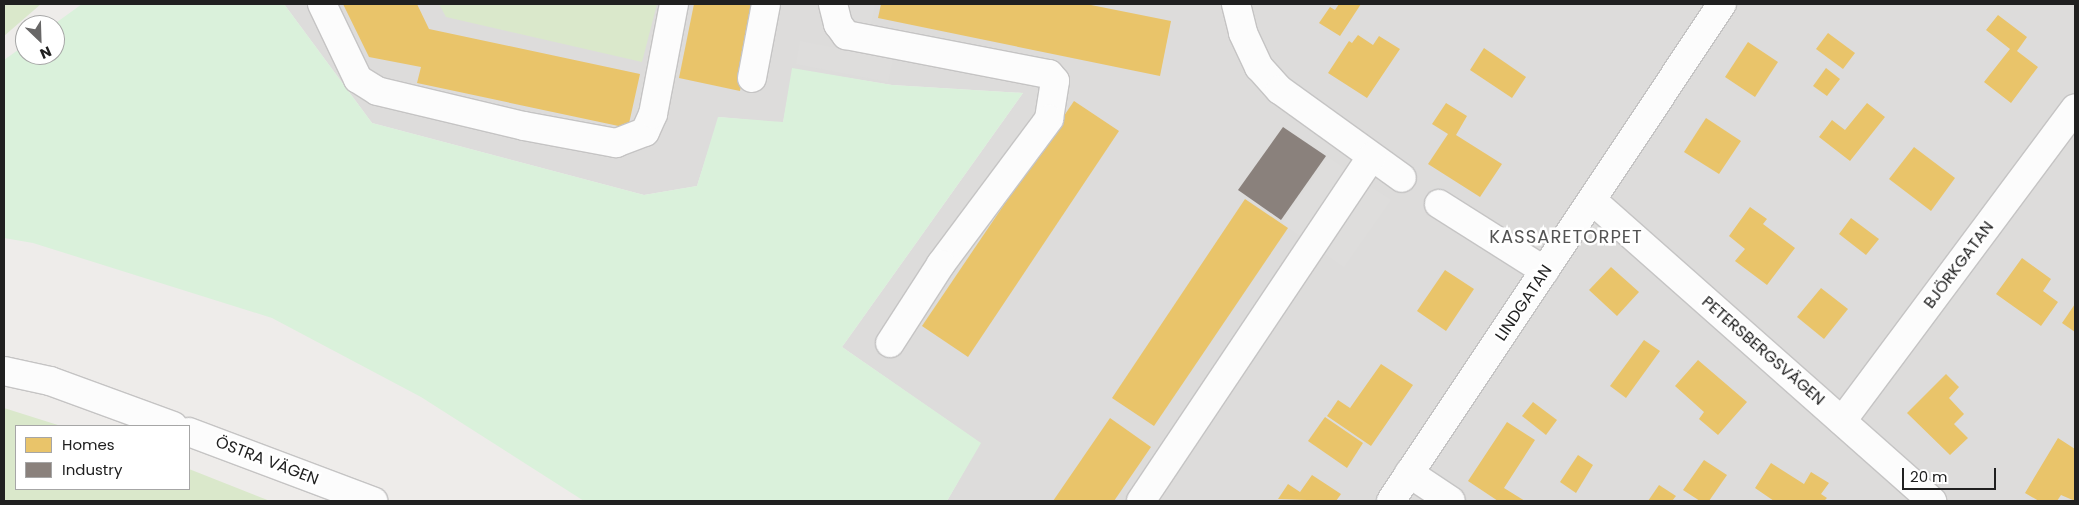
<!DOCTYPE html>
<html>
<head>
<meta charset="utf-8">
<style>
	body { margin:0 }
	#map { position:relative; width:2079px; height:505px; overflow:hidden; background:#eeecea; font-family:Poppins,sans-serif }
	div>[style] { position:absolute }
	.residential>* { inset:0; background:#dddcdb }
	.grass>* { inset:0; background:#dae8cb }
	.park>* { inset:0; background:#daf1db }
	.parking>* { inset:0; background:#dedddc }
	.homes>* { inset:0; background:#e9c46a }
	.industry>* { inset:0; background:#8a817c }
	.roads { filter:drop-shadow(1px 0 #c5c4c4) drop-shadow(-1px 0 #c5c4c4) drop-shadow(0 1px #c5c4c4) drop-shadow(0 -1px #c5c4c4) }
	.minor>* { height:28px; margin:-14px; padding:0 14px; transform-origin:14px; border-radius:14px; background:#fcfcfc }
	span { translate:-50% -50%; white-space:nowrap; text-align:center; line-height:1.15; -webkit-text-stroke:5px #fff; paint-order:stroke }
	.street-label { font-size:16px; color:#202020 }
	.neighbourhood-label { font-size:18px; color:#535353; letter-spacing:1px }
	.frame { position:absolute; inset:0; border:5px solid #202020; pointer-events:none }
	.legend { position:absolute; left:15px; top:425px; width:175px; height:65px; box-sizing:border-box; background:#fff; border:1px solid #a6a6a6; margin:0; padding:6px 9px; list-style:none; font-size:15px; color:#202020 }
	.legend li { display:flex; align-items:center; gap:10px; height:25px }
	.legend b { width:25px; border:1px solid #a6a6a6 }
	.north { position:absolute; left:15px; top:15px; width:50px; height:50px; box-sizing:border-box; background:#fff; border:1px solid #a6a6a6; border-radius:50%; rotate:156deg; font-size:14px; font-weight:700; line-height:20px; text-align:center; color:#202020 }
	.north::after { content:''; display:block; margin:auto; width:18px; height:22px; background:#686767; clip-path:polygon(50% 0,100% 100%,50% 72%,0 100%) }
	.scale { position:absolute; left:1902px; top:468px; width:94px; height:22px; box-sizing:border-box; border:2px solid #202020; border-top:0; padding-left:6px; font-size:15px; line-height:18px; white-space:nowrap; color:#202020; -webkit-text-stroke:4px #fff; paint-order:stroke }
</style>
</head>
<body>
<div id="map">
	<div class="residential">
		<i style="clip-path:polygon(284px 4px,2075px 4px,2075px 501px,947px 501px,980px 443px,842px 347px,1023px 93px,892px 85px,793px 69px,783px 123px,719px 117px,697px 186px,644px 195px,372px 123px)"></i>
	</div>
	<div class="grass">
		<i style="clip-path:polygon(5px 4px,41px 4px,4px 36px)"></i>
		<i style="clip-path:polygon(439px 4px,657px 4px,642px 62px,446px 17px)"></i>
		<i style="clip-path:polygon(4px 408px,61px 426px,16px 426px,16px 489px,189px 489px,189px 469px,270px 501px,4px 501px)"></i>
	</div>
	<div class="park">
		<i style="clip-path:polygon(82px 4px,284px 4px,372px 123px,644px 195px,697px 186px,718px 117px,783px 122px,792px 68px,892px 85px,1023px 93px,842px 347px,981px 443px,947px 501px,584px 501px,421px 397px,272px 318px,33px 243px,4px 238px,4px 60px,25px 45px,25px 55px,55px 55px,53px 25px)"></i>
	</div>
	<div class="parking">
		<i style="clip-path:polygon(845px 4px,875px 4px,871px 25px,842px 19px)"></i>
		<i style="clip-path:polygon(800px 41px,893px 59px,888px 82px,796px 64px)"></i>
		<i style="clip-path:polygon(1328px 157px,1348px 171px,1302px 237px,1282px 224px)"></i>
		<i style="clip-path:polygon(1368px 185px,1391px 200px,1344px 267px,1325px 254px)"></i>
	</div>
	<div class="homes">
		<i style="clip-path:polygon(343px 4px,417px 4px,429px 29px,640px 74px,628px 128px,417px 83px,421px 67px,369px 57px)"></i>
		<i style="clip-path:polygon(694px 4px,757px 4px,740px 91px,679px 78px)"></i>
		<i style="clip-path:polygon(881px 4px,1086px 4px,1171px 21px,1160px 76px,878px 18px)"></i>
		<i style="clip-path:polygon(1339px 4px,1361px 4px,1340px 36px,1319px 23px,1330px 7px,1335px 10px)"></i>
		<i style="clip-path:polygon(1998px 15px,2027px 37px,2017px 51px,2038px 67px,2011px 103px,1984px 82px,2010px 49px,1986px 30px)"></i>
		<i style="clip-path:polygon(1828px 33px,1855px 53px,1843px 69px,1816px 49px)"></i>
		<i style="clip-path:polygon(1358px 35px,1373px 45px,1379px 36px,1400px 49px,1367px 98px,1328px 73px,1349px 41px,1352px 43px)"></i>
		<i style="clip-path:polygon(1748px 42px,1778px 62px,1755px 97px,1725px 77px)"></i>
		<i style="clip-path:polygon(1484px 48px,1526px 77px,1512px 98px,1470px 70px)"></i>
		<i style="clip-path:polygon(1826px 68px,1840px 79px,1827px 96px,1813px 86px)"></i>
		<i style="clip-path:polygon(1074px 101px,1119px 131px,968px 357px,922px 326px)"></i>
		<i style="clip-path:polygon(1446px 103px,1467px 116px,1456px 135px,1502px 164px,1480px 197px,1428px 164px,1448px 134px,1432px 124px)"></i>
		<i style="clip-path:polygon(1867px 103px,1885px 117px,1850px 161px,1819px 137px,1832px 120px,1845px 130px)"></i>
		<i style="clip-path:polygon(1706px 118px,1741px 141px,1719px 174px,1684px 152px)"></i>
		<i style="clip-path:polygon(1914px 147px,1955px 178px,1931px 211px,1889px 179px)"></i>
		<i style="clip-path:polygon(1245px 199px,1288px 228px,1154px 426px,1112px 398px)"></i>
		<i style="clip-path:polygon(1750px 207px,1767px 219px,1763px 224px,1795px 248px,1767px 285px,1735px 261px,1745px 249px,1729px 236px)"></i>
		<i style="clip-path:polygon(1851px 218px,1879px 239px,1866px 255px,1839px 234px)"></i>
		<i style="clip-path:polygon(2022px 258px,2051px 279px,2043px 291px,2058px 302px,2041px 326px,1996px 294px)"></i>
		<i style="clip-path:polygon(1611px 267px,1639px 292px,1617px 316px,1589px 290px)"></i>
		<i style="clip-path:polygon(1445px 270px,1474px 289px,1446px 331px,1417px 311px)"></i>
		<i style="clip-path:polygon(1821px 288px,1848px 309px,1824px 339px,1797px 317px)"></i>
		<i style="clip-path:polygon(2075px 304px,2075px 332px,2062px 323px)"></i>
		<i style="clip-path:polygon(1644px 340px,1660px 351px,1626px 398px,1610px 386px)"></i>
		<i style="clip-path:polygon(1698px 360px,1747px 402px,1718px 435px,1699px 419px,1704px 412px,1675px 386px)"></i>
		<i style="clip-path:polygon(1381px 364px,1413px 385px,1371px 446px,1327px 416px,1338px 400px,1350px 408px)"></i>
		<i style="clip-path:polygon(1946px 374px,1959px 387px,1949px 398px,1964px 414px,1954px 424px,1968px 438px,1950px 455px,1907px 413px)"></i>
		<i style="clip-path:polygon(1533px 402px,1557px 420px,1546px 435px,1522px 416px)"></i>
		<i style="clip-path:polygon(1325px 417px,1363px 443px,1347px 468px,1308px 441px)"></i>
		<i style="clip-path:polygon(1110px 418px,1151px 447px,1114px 501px,1053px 501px)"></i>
		<i style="clip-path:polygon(1507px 422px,1535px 440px,1504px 488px,1525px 501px,1498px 501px,1468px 481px)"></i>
		<i style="clip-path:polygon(2058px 438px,2075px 449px,2075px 501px,2061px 495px,2057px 501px,2039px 501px,2025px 493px)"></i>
		<i style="clip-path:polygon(1578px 455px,1593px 465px,1576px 493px,1560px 482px)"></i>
		<i style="clip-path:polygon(1704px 460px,1727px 475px,1709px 501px,1700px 501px,1683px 490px)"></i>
		<i style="clip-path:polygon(1771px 463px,1804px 484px,1811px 472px,1829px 483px,1821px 494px,1827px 498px,1824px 501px,1774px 501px,1755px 488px)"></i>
		<i style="clip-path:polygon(1312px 475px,1341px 494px,1336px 501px,1278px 499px,1288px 484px,1300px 492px)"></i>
		<i style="clip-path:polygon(1659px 485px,1676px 496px,1672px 501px,1648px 501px)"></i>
	</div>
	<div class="industry">
		<i style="clip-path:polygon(1283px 127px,1326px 156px,1281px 220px,1238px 190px)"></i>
	</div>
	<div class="roads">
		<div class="minor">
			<i style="left:322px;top:4px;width:83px;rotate:64.4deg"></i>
			<i style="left:358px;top:79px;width:22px;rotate:32deg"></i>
			<i style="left:377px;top:91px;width:151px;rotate:13.4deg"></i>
			<i style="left:524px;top:126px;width:94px;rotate:10.5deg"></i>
			<i style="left:616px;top:143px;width:31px;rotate:-21deg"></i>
			<i style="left:645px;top:132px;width:20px;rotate:-66deg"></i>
			<i style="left:653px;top:114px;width:112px;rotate:-79.2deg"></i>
			<i style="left:833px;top:4px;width:21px;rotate:76deg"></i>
			<i style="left:838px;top:24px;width:14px;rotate:54deg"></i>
			<i style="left:846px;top:35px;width:207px;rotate:10.9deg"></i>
			<i style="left:1049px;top:74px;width:9px;rotate:49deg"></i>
			<i style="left:1055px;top:81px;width:38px;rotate:99deg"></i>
			<i style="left:1049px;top:119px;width:181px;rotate:126.7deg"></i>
			<i style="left:941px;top:264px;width:94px;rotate:122.8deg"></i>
			<i style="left:1236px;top:4px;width:30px;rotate:76deg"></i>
			<i style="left:1243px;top:33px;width:38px;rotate:65deg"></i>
			<i style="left:1259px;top:67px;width:31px;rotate:48deg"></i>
			<i style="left:1280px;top:90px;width:150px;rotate:35.8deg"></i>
			<i style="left:752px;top:78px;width:75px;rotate:-79.3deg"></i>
			<i style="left:1593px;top:201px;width:453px;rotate:41.5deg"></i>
			<i style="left:1439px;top:204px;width:125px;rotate:32.3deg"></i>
			<i style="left:4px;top:371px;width:47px;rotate:12.3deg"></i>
			<i style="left:50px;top:381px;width:131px;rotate:20.1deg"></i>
			<i style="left:1842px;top:421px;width:390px;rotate:-53.3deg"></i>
			<i style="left:189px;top:432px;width:197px;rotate:20.6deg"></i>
			<i style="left:1409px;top:473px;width:50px;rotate:33.7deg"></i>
			<i style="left:1141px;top:501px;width:414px;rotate:-56.2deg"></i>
			<i style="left:1391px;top:501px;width:597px;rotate:-56.34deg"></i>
		</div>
	</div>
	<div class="street-label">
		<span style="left:1959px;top:265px;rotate:-53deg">BJÖRKGATAN</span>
		<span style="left:1524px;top:303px;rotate:-56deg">LINDGATAN</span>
		<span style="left:1763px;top:351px;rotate:41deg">PETERSBERGSVÄGEN</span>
		<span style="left:267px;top:461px;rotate:21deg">ÖSTRA VÄGEN</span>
	</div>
	<div class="neighbourhood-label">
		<span style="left:1566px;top:237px">KASSARETORPET</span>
	</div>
	<div class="frame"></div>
	<ul class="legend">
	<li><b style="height:14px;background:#e9c46a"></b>Homes</li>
	<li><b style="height:14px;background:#8a817c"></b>Industry</li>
	</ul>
	<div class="north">N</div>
	<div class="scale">20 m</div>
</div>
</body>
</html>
